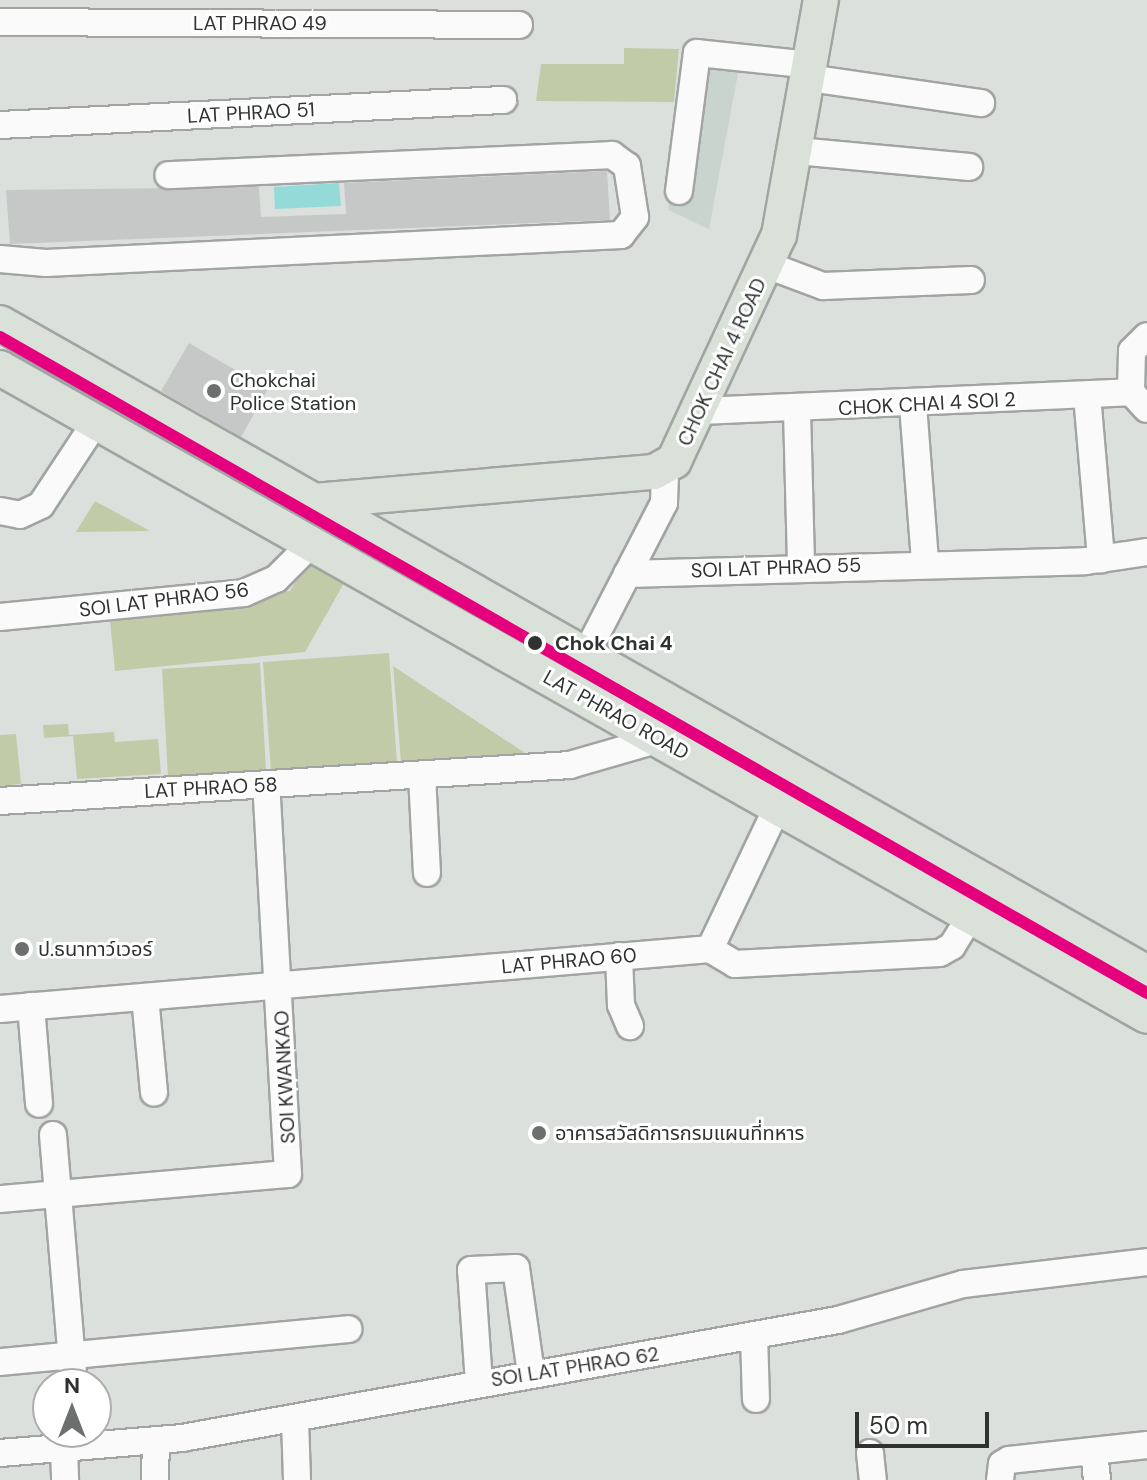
<!DOCTYPE html>
<html>
<head>
<meta charset="utf-8">
<style>
	body { margin:0 }
	#map { position:relative; width:1147px; height:1480px; overflow:hidden; background:#dbe0dd; font-family:"DM Sans","Noto Sans Thai",sans-serif }
	div>[style] { position:absolute }
	.built>* { inset:0; background:#cad4ce }
	.green>* { inset:0; background:#c1cba8 }
	.water>* { inset:0; background:#94dad8 }
	.building>* { inset:0; background:#c5c8c6 }
	.roads { filter:drop-shadow(2px 0 #a1a4a2) drop-shadow(-2px 0 #a1a4a2) drop-shadow(0 2px #a1a4a2) drop-shadow(0 -2px #a1a4a2) }
	.minor>* { height:26px; margin:-13px; padding:0 13px; transform-origin:13px; border-radius:13px; background:#fafafa }
	.major>* { height:34px; margin:-17px; padding:0 17px; transform-origin:17px; border-radius:17px; background:#dae1d8 }
	.metro-1>* { height:12px; margin:-6px; padding:0 6px; transform-origin:6px; border-radius:6px; background:#e5007d }
	.dots>* { width:22px; height:22px; translate:-50% -50%; box-sizing:border-box; border:4px solid #fff; border-radius:50% }
	span { translate:-50% -50%; white-space:nowrap; text-align:center; line-height:1.15; -webkit-text-stroke:6px #fff; paint-order:stroke }
	.street-label { font-size:20px; color:#2f3230 }
	.poi-label { font-size:20px; color:#2f3230 }
	.left { translate:0 -50%; text-align:left }
	.stop-label { font-size:20px; color:#2f3230; font-weight:700 }
	.north { position:absolute; left:32px; top:1368px; width:80px; height:80px; box-sizing:border-box; background:#fff; border:2px solid #acadac; border-radius:50%; rotate:0deg; font-size:22px; font-weight:700; line-height:32px; text-align:center; color:#2f3230 }
	.north::after { content:''; display:block; margin:auto; width:28px; height:36px; background:#6b6f6d; clip-path:polygon(50% 0,100% 100%,50% 72%,0 100%) }
	.scale { position:absolute; left:855px; top:1412px; width:134px; height:36px; box-sizing:border-box; border:4px solid #2f3230; border-top:0; padding-left:10px; font-size:24px; line-height:28px; white-space:nowrap; color:#2f3230; -webkit-text-stroke:6px #fff; paint-order:stroke }
</style>
</head>
<body>
<div id="map">
	<div class="built">
		<i style="clip-path:polygon(687px 49px,741px 57px,709px 229px,668px 210px)"></i>
	</div>
	<div class="green">
		<i style="clip-path:polygon(624px 48px,679px 49px,674px 102px,536px 101px,541px 64px,624px 64px)"></i>
		<i style="clip-path:polygon(95px 501px,150px 531px,76px 532px)"></i>
		<i style="clip-path:polygon(310px 557px,347px 578px,305px 652px,115px 671px,109px 610px,290px 591px)"></i>
		<i style="clip-path:polygon(389px 653px,397px 762px,271px 771px,263px 662px)"></i>
		<i style="clip-path:polygon(260px 663px,266px 770px,168px 776px,162px 669px)"></i>
		<i style="clip-path:polygon(393px 666px,531px 757px,401px 762px)"></i>
		<i style="clip-path:polygon(68px 724px,69px 735px,114px 732px,115px 742px,158px 739px,161px 774px,77px 779px,73px 736px,44px 738px,43px 725px)"></i>
		<i style="clip-path:polygon(16px 734px,21px 784px,0 786px,0 735px)"></i>
	</div>
	<div class="water">
		<i style="clip-path:polygon(339px 183px,341px 206px,275px 209px,274px 187px)"></i>
	</div>
	<div class="building">
		<i style="clip-path:polygon(607px 171px,610px 220px,10px 244px,6px 190px,259px 187px,261px 217px,346px 214px,344px 183px)"></i>
		<i style="clip-path:polygon(189px 343px,268px 389px,241px 437px,161px 391px)"></i>
	</div>
	<div class="roads">
		<div class="minor">
			<i style="left:0;top:22px;width:519px;rotate:0.33deg"></i>
			<i style="left:809px;top:78px;width:174px;rotate:8.3deg"></i>
			<i style="left:0;top:125px;width:504px;rotate:-2.85deg"></i>
			<i style="left:797px;top:151px;width:173px;rotate:5.3deg"></i>
			<i style="left:679px;top:191px;width:139px;rotate:-82.6deg"></i>
			<i style="left:697px;top:53px;width:115px;rotate:6deg"></i>
			<i style="left:0;top:259px;width:46px;rotate:5deg"></i>
			<i style="left:46px;top:263px;width:576px;rotate:-2.79deg"></i>
			<i style="left:621px;top:235px;width:23px;rotate:-52deg"></i>
			<i style="left:635px;top:217px;width:52px;rotate:-98.9deg"></i>
			<i style="left:627px;top:166px;width:19px;rotate:-144deg"></i>
			<i style="left:612px;top:155px;width:444px;rotate:177.4deg"></i>
			<i style="left:767px;top:265px;width:60px;rotate:20.6deg"></i>
			<i style="left:823px;top:286px;width:148px;rotate:-2.3deg"></i>
			<i style="left:1131px;top:392px;width:41px;rotate:-88.6deg"></i>
			<i style="left:1132px;top:351px;width:21px;rotate:-45deg"></i>
			<i style="left:1087px;top:395px;width:165px;rotate:85.1deg"></i>
			<i style="left:913px;top:405px;width:156px;rotate:85.6deg"></i>
			<i style="left:700px;top:411px;width:431px;rotate:-2.5deg"></i>
			<i style="left:1131px;top:392px;width:23px;rotate:47deg"></i>
			<i style="left:797px;top:411px;width:158px;rotate:88.5deg"></i>
			<i style="left:0;top:511px;width:20px;rotate:11deg"></i>
			<i style="left:20px;top:515px;width:23px;rotate:-25deg"></i>
			<i style="left:41px;top:505px;width:98px;rotate:-56.6deg"></i>
			<i style="left:627px;top:574px;width:459px;rotate:-1.6deg"></i>
			<i style="left:1086px;top:561px;width:62px;rotate:-8.4deg"></i>
			<i style="left:0;top:617px;width:245px;rotate:-5.6deg"></i>
			<i style="left:244px;top:593px;width:35px;rotate:-24deg"></i>
			<i style="left:276px;top:579px;width:49px;rotate:-45deg"></i>
			<i style="left:586px;top:654px;width:170px;rotate:-62.7deg"></i>
			<i style="left:664px;top:503px;width:37px;rotate:-88deg"></i>
			<i style="left:422px;top:775px;width:98px;rotate:87.1deg"></i>
			<i style="left:0;top:801px;width:571px;rotate:-3.61deg"></i>
			<i style="left:570px;top:765px;width:94px;rotate:-16.1deg"></i>
			<i style="left:710px;top:949px;width:158px;rotate:-64.6deg"></i>
			<i style="left:619px;top:956px;width:49px;rotate:87.7deg"></i>
			<i style="left:621px;top:1005px;width:23px;rotate:67deg"></i>
			<i style="left:145px;top:997px;width:96px;rotate:84.6deg"></i>
			<i style="left:31px;top:1006px;width:98px;rotate:85.3deg"></i>
			<i style="left:0;top:1009px;width:713px;rotate:-4.83deg"></i>
			<i style="left:710px;top:949px;width:29px;rotate:31deg"></i>
			<i style="left:735px;top:964px;width:205px;rotate:-3.1deg"></i>
			<i style="left:940px;top:953px;width:14px;rotate:-30deg"></i>
			<i style="left:952px;top:946px;width:36px;rotate:-58deg"></i>
			<i style="left:53px;top:1135px;width:250px;rotate:85.2deg"></i>
			<i style="left:0;top:1199px;width:289px;rotate:-5deg"></i>
			<i style="left:288px;top:1174px;width:389px;rotate:-93.2deg"></i>
			<i style="left:754px;top:1336px;width:63px;rotate:88.2deg"></i>
			<i style="left:0;top:1362px;width:350px;rotate:-5.4deg"></i>
			<i style="left:479px;top:1383px;width:113px;rotate:-94deg"></i>
			<i style="left:471px;top:1270px;width:45px;rotate:-2.5deg"></i>
			<i style="left:516px;top:1268px;width:107px;rotate:81.9deg"></i>
			<i style="left:295px;top:1419px;width:61px;rotate:88.1deg"></i>
			<i style="left:64px;top:1448px;width:32px;rotate:88deg"></i>
			<i style="left:1094px;top:1451px;width:29px;rotate:84deg"></i>
			<i style="left:0;top:1453px;width:183px;rotate:-4.7deg"></i>
			<i style="left:182px;top:1438px;width:667px;rotate:-10.2deg"></i>
			<i style="left:838px;top:1320px;width:130px;rotate:-16.1deg"></i>
			<i style="left:963px;top:1284px;width:185px;rotate:-6.8deg"></i>
			<i style="left:870px;top:1453px;width:27px;rotate:84deg"></i>
			<i style="left:155px;top:1480px;width:40px;rotate:-88.6deg"></i>
			<i style="left:1000px;top:1480px;width:16px;rotate:-83deg"></i>
			<i style="left:1002px;top:1464px;width:8px;rotate:-30deg"></i>
			<i style="left:1009px;top:1460px;width:139px;rotate:-6.2deg"></i>
		</div>
		<div class="major">
			<i style="left:0;top:323px;width:1318px;rotate:29.54deg"></i>
			<i style="left:0;top:368px;width:1317px;rotate:29.46deg"></i>
			<i style="left:314px;top:501px;width:341px;rotate:-4.9deg"></i>
			<i style="left:654px;top:472px;width:23px;rotate:-29deg"></i>
			<i style="left:674px;top:461px;width:249px;rotate:-65.1deg"></i>
			<i style="left:779px;top:235px;width:239px;rotate:-79.9deg"></i>
		</div>
	</div>
	<div class="metro-1">
		<i style="left:0;top:337px;width:1321px;rotate:29.77deg"></i>
	</div>
	<div class="dots">
		<i style="left:214px;top:391px;background:#6b6f6d"></i>
		<i style="left:535px;top:643px;background:#2f3230"></i>
		<i style="left:22px;top:949px;background:#6b6f6d"></i>
		<i style="left:539px;top:1133px;background:#6b6f6d"></i>
	</div>
	<div class="street-label">
		<span style="left:260px;top:23px">LAT PHRAO 49</span>
		<span style="left:251px;top:113px;rotate:-3deg">LAT PHRAO 51</span>
		<span style="left:722px;top:362px;rotate:-65deg">CHOK CHAI 4 ROAD</span>
		<span style="left:927px;top:404px;rotate:-3deg">CHOK CHAI 4 SOI 2</span>
		<span style="left:776px;top:568px;rotate:-2deg">SOI LAT PHRAO 55</span>
		<span style="left:164px;top:600px;rotate:-7deg">SOI LAT PHRAO 56</span>
		<span style="left:616px;top:715px;rotate:29deg">LAT PHRAO ROAD</span>
		<span style="left:211px;top:788px;rotate:-3deg">LAT PHRAO 58</span>
		<span style="left:569px;top:961px;rotate:-5deg">LAT PHRAO 60</span>
		<span style="left:285px;top:1077px;rotate:-93deg">SOI KWANKAO</span>
		<span style="left:575px;top:1367px;rotate:-9deg">SOI LAT PHRAO 62</span>
	</div>
	<div class="poi-label">
		<span class="left" style="left:230px;top:392px">Chokchai<br>Police Station</span>
		<span class="left" style="left:38px;top:949px">ป.ธนาทาว์เวอร์</span>
		<span class="left" style="left:555px;top:1133px">อาคารสวัสดิการกรมแผนที่ทหาร</span>
	</div>
	<div class="stop-label">
		<span class="left" style="left:555px;top:643px">Chok Chai 4</span>
	</div>
	<div class="north">N</div>
	<div class="scale">50 m</div>
</div>
</body>
</html>
